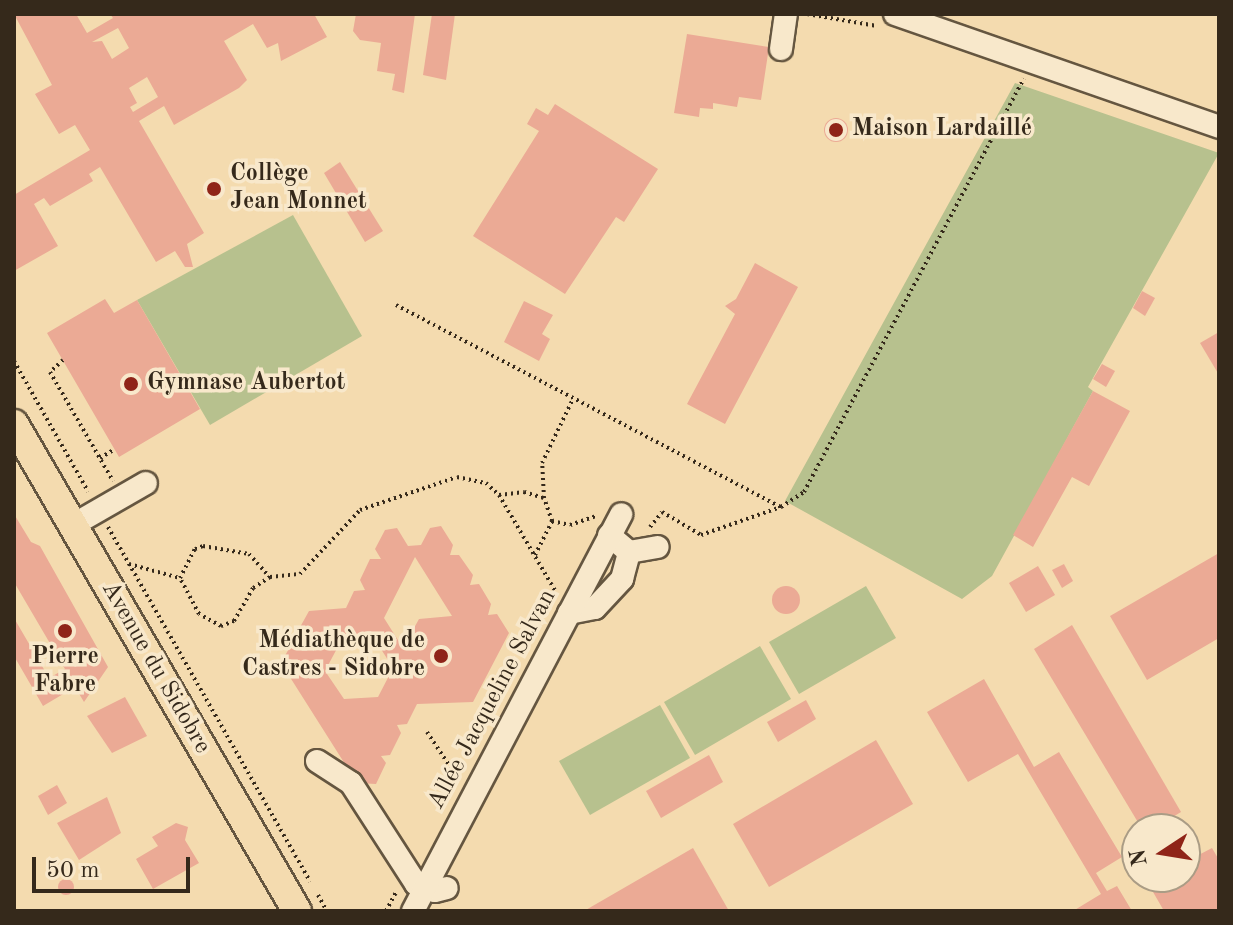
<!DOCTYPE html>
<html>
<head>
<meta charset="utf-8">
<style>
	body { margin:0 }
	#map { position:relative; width:1233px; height:925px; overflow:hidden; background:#f4dbaf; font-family:"Old Standard TT",serif }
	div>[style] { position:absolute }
	.green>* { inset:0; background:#b7c18e }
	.building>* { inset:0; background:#ebaa95 }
	.round { border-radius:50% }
	.path>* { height:4px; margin-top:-2px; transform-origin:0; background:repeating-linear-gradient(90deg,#35291b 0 2px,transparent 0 6px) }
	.roads { filter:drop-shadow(2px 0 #655640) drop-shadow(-2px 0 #655640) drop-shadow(0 2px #655640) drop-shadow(0 -2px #655640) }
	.minor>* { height:22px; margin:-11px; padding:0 11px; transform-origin:11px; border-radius:11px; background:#f8e8cb }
	.major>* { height:28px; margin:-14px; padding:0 14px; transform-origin:14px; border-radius:14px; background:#f4dbaf }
	.dots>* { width:22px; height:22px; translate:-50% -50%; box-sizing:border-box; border:4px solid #f8e8cb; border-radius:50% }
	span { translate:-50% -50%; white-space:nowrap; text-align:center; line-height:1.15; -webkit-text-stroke:7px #f8e8cb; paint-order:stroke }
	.poi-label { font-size:24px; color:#35291b; font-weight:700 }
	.left { translate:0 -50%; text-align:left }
	.right { translate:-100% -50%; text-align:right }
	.street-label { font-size:24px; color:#35291b }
	.frame { position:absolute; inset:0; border:16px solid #35291b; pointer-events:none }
	.north { position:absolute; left:1121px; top:813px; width:80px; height:80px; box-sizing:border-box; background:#f8e8cb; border:2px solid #aa9c85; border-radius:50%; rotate:258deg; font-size:22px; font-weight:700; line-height:32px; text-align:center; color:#35291b }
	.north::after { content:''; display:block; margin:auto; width:28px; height:36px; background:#8f2418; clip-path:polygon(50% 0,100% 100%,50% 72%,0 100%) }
	.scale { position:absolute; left:32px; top:857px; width:158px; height:36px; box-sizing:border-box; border:4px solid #35291b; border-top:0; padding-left:10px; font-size:24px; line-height:28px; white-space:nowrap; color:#35291b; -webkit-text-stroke:6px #f8e8cb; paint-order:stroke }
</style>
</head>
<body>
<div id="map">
	<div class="green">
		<i style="clip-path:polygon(1015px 83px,1219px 153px,1088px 387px,1093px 391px,992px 576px,962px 599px,785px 501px)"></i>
		<i style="clip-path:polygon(293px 215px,362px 336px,210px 425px,137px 300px)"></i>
		<i style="clip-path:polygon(866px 586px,896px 638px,799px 694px,769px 642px)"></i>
		<i style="clip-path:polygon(760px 646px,791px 699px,695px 755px,664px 702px)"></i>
		<i style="clip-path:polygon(660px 705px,690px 758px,590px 815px,559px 761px)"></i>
	</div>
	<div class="building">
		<i style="clip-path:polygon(evenodd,14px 14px,76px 14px,87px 33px,113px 18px,110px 14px,314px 14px,327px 37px,281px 61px,278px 43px,267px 48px,253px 24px,224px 41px,247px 80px,239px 88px,174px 125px,164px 106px,139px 121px,204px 233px,187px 244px,193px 267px,185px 267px,175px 251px,156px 262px,100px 167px,89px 174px,93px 181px,50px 206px,44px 198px,34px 204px,58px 246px,14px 271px,14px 195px,90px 150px,75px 125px,59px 134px,35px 94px,52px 85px,14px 14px,118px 28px,129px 48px,112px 59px,102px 41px,92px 42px,118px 28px,14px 14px,147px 77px,158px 97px,133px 112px,130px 107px,137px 103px,129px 88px,147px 77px)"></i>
		<i style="clip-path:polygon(356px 14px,415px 14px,404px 93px,392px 90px,395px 74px,377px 71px,381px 43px,360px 40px,353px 31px)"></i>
		<i style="clip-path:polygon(432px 14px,455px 14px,446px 80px,423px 75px)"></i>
		<i style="clip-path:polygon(687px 34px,769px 47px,761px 100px,739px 97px,737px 107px,713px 103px,713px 109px,700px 108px,699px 117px,674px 113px)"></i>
		<i style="clip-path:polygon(555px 104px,658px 169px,624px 222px,616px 217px,565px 294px,473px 236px,539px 131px,527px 124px,536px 108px,548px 115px)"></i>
		<i class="round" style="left:824px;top:118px;width:24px;height:24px"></i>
		<i style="clip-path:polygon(340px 162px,383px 231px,365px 242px,324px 173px)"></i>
		<i style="clip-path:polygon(755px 263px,798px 287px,725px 424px,687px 404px,735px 314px,725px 306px,736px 299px)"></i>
		<i style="clip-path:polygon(1142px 291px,1155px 298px,1145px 316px,1133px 308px)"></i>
		<i style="clip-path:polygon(105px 299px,114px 313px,137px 300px,200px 409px,119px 457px,47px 333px)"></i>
		<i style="clip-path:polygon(524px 301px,553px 315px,542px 334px,550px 339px,539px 361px,504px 342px)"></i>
		<i style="clip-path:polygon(1219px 332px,1219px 375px,1200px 343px)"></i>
		<i style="clip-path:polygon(1102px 364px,1115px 371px,1106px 387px,1093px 379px)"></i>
		<i style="clip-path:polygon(1093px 391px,1130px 411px,1089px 486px,1072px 477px,1033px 547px,1013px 535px)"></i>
		<i style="clip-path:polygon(14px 514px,31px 542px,40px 546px,108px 667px,84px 702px,75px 687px,43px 706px,14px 656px,14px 618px,49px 678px,65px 669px,14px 582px)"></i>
		<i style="clip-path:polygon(evenodd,441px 526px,453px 545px,450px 555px,459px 555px,473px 575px,470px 585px,479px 584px,491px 604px,488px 615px,497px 614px,509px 633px,473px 702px,417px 704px,407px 724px,397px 725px,401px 733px,390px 755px,381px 756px,386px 763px,376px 784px,357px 783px,281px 663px,292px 643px,305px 641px,299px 629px,309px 611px,346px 608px,354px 591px,365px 590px,360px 580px,370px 559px,381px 559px,375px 549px,385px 530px,397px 528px,408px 546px,421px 545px,430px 528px,441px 526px,415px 557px,452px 616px,419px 619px,403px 648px,384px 618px,415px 557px,441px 526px,374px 638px,393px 668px,378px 697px,344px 699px,325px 671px,341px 641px,374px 638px)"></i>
		<i style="clip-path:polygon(1219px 553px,1219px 638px,1147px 680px,1110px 616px)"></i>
		<i style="clip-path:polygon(1064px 564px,1073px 581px,1062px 588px,1052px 570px)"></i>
		<i style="clip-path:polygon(1038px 566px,1055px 595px,1026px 612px,1009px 583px)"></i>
		<i class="round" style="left:772px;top:586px;width:28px;height:28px"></i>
		<i style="clip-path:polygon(1072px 625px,1181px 812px,1153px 829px,1142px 829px,1034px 649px)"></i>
		<i style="clip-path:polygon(984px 679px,1034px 767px,1059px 752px,1122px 857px,1096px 873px,1107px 891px,1117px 886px,1132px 911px,1073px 911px,1101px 894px,1018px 754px,968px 782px,927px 712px)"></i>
		<i style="clip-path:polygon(125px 697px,147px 736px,112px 753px,87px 716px)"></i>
		<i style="clip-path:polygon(806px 700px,816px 719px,778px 742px,767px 722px)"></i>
		<i style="clip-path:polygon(876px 740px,913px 804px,769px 887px,733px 824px)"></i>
		<i style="clip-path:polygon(709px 755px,723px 782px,661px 818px,646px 791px)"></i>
		<i style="clip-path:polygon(57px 785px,67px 803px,48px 815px,38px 796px)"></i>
		<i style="clip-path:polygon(107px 797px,121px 833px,79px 860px,57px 823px)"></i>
		<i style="clip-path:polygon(176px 823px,188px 827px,185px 840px,199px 863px,153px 889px,136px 859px,158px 846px,152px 837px)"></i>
		<i style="clip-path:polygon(1185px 847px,1191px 859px,1212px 848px,1219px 860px,1219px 911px,1164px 911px,1149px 885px,1162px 877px,1185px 877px)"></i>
		<i style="clip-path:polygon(693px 848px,729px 911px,584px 911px)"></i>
		<i class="round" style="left:58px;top:879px;width:16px;height:16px"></i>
	</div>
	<div class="path">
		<i style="left:807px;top:14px;width:71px;rotate:9.7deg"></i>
		<i style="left:396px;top:305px;width:435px;rotate:27.7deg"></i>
		<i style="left:63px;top:360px;width:18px;rotate:137deg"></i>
		<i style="left:50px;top:372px;width:126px;rotate:60deg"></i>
		<i style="left:14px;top:361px;width:150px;rotate:60.4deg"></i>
		<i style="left:100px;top:458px;width:17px;rotate:-31deg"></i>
		<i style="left:499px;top:495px;width:25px;rotate:-7deg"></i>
		<i style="left:524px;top:492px;width:21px;rotate:17deg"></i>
		<i style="left:544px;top:498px;width:35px;rotate:-93deg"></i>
		<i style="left:542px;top:463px;width:71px;rotate:-64.2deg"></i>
		<i style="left:552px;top:521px;width:18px;rotate:13deg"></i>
		<i style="left:570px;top:525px;width:28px;rotate:-19deg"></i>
		<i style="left:108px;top:527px;width:408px;rotate:60.3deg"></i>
		<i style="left:650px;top:527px;width:19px;rotate:-51deg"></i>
		<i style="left:662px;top:512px;width:45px;rotate:30.5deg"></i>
		<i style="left:701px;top:535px;width:85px;rotate:-19.3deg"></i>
		<i style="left:781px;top:507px;width:27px;rotate:-33deg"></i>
		<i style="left:804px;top:492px;width:468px;rotate:-62deg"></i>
		<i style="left:535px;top:555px;width:38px;rotate:-63deg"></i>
		<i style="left:552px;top:521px;width:24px;rotate:-109deg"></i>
		<i style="left:129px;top:564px;width:53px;rotate:15.4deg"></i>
		<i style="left:270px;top:577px;width:20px;rotate:147deg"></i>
		<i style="left:253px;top:588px;width:38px;rotate:120deg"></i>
		<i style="left:234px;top:621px;width:14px;rotate:159deg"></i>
		<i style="left:221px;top:626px;width:25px;rotate:-151deg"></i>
		<i style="left:199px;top:614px;width:41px;rotate:-117.8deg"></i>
		<i style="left:180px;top:578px;width:33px;rotate:-63deg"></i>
		<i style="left:195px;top:549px;width:9px;rotate:-21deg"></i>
		<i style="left:203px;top:546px;width:47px;rotate:9.9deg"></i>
		<i style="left:249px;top:554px;width:31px;rotate:48deg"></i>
		<i style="left:270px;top:577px;width:30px;rotate:-6deg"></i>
		<i style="left:300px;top:574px;width:88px;rotate:-46.8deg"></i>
		<i style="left:360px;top:510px;width:102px;rotate:-18.8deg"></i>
		<i style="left:457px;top:477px;width:30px;rotate:12deg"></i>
		<i style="left:486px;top:483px;width:18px;rotate:43deg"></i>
		<i style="left:499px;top:495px;width:113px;rotate:59.6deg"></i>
		<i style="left:427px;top:732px;width:58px;rotate:56.3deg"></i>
		<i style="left:318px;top:895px;width:18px;rotate:61deg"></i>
		<i style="left:386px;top:911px;width:21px;rotate:-62deg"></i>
	</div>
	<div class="roads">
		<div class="minor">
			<i style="left:895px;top:14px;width:343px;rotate:19.2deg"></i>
			<i style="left:781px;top:49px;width:35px;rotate:-82deg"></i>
			<i style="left:73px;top:525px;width:84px;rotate:-29.9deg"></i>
			<i style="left:629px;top:552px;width:29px;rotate:-10deg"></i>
			<i style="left:569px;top:613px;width:26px;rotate:-11deg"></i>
			<i style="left:595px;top:608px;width:40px;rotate:-47deg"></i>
			<i style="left:622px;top:579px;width:28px;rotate:-75deg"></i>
			<i style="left:629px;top:552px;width:26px;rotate:-140deg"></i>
			<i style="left:317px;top:761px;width:40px;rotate:32.9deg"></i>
			<i style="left:351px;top:783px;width:120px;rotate:57.2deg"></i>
			<i style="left:416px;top:884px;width:20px;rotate:20deg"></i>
			<i style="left:435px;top:891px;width:12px;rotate:-14deg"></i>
			<i style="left:413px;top:911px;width:448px;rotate:-62.3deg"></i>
		</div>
		<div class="major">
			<i style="left:14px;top:424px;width:563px;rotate:59.84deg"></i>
		</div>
	</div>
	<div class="dots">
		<i style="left:836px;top:130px;background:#8f2418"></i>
		<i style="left:214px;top:189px;background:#8f2418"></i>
		<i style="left:131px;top:384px;background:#8f2418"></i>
		<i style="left:65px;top:631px;background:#8f2418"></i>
		<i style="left:441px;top:656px;background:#8f2418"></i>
	</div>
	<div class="poi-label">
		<span class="left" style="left:852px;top:130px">Maison Lardaillé</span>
		<span class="left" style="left:230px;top:189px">Collège<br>Jean Monnet</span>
		<span class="left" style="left:147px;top:384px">Gymnase Aubertot</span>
		<span class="right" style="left:425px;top:656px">Médiathèque de<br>Castres - Sidobre</span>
		<span style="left:65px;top:672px">Pierre<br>Fabre</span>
	</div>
	<div class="street-label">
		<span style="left:155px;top:668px;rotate:60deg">Avenue du Sidobre</span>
		<span style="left:493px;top:700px;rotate:-62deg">Allée Jacqueline Salvan</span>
	</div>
	<div class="frame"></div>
	<div class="north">N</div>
	<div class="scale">50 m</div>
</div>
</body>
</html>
